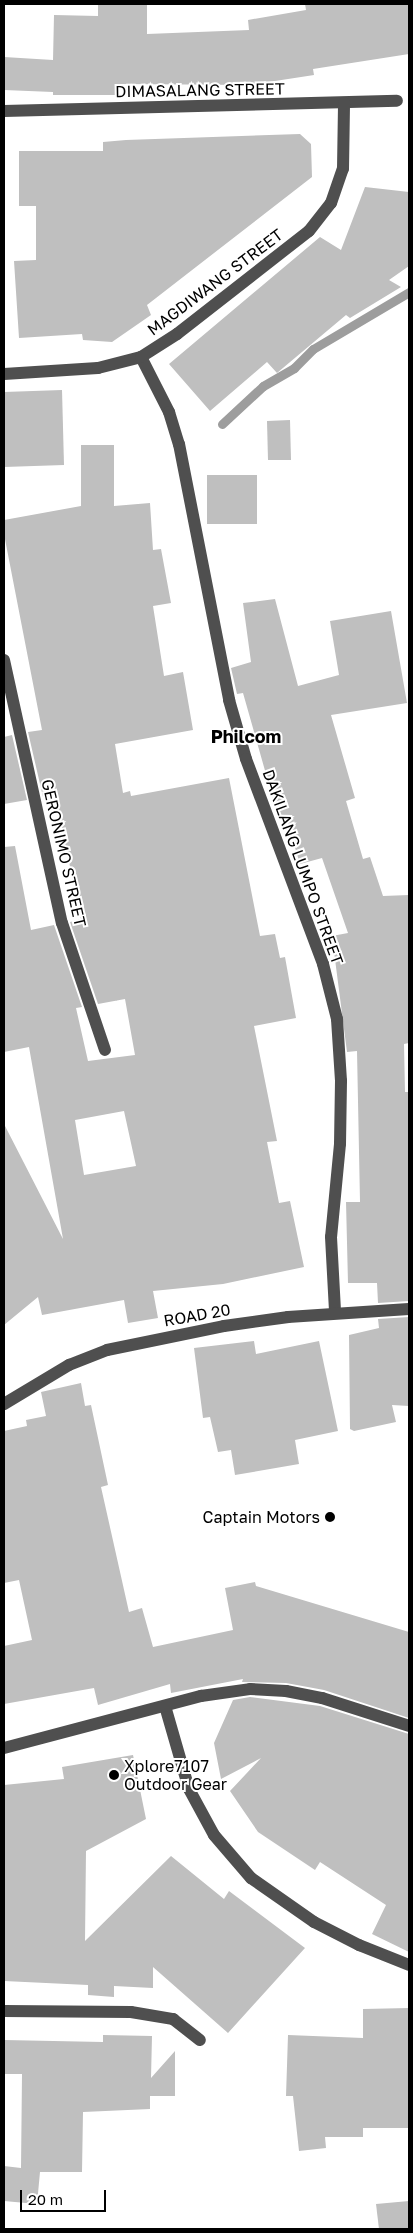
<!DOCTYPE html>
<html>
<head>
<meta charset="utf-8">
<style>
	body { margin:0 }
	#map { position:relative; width:413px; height:2233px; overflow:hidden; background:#fff; font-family:"Golos Text",sans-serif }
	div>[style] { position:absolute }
	.stream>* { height:9px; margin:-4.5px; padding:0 4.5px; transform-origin:4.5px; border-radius:4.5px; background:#9d9d9d }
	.building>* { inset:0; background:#bfbfbf }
	.minor>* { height:12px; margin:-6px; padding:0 6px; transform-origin:6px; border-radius:6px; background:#4f4f4f }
	.dots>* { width:14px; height:14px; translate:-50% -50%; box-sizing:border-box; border:2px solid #fff; border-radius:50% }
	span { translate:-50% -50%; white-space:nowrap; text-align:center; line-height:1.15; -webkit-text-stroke:4px #fff; paint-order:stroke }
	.street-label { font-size:16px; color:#000 }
	.poi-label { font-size:16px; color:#000 }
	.right { translate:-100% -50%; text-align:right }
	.left { translate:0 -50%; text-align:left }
	.neighbourhood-label { font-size:18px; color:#000; font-weight:700 }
	.frame { position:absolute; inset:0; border:5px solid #000; pointer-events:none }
	.scale { position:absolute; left:20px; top:2190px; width:86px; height:22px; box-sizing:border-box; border:2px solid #000; border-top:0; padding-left:6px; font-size:15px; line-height:18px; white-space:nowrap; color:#000; -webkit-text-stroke:4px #fff; paint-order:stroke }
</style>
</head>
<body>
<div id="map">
	<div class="stream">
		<i style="left:222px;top:424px;width:56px;rotate:-42.8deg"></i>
		<i style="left:263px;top:386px;width:36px;rotate:-30deg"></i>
		<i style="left:294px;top:368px;width:27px;rotate:-45deg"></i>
		<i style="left:313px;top:349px;width:112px;rotate:-30.7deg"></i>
	</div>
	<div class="building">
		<i style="clip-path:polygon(98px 4px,147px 4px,147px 34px,249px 30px,248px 20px,306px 10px,305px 4px,409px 4px,409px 54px,313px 69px,314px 75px,249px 85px,120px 84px,120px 95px,53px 95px,53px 92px,4px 90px,4px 57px,53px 60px,54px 15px,98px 16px)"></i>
		<i style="clip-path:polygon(300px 134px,311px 144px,312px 177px,147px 305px,151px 315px,112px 342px,83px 340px,82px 334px,19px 338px,14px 261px,36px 260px,36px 206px,19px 206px,19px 151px,103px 151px,103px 142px,126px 140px)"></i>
		<i style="clip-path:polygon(365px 187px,409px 192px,409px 266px,389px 280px,401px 287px,350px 318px,346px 315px,277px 373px,267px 362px,210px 411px,169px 364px,320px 237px,341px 250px)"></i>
		<i style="clip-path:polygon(62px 390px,64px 465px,4px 467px,4px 392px)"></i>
		<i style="clip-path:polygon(290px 420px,291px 460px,268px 460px,267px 421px)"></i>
		<i style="clip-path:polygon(evenodd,81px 445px,114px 445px,114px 506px,150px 503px,153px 550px,161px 549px,171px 603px,153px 606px,164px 676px,183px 672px,193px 730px,115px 744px,123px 793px,130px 791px,131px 796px,229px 778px,260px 936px,275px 934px,280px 958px,285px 957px,296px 1018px,254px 1026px,277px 1141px,267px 1142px,279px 1203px,290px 1201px,304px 1267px,223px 1284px,153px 1291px,158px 1318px,128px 1323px,124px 1300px,42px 1315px,38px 1297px,4px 1325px,4px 1124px,63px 1239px,29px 1047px,4px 1052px,4px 847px,15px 846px,31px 930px,54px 925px,82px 1007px,76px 1008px,88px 1061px,135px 1055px,125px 999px,98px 1004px,70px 922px,81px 919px,55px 795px,43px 797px,28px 732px,42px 730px,4px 534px,4px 520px,81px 506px,81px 445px,124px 1111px,136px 1166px,84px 1175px,75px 1120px,124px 1111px)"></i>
		<i style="clip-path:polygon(207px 475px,257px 475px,257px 524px,207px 524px)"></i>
		<i style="clip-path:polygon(275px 599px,298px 686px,339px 675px,330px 621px,391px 611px,407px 703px,331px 715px,355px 798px,346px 801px,363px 859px,370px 857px,383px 896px,409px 895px,409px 1043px,404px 1044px,405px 1092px,409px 1092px,409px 1301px,378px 1303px,377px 1283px,348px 1283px,346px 1202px,360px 1202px,357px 1051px,347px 1052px,332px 936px,348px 933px,322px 858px,300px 864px,286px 818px,279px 820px,243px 693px,237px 694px,231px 668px,251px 662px,243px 603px)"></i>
		<i style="clip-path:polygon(12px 735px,27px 800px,4px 804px,4px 737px)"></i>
		<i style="clip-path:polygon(409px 1317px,409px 1406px,392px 1405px,396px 1422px,354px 1431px,350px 1429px,349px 1335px,379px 1328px,378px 1319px)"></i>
		<i style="clip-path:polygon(254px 1341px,256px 1354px,319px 1341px,338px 1431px,295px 1440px,299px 1464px,235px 1475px,231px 1450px,218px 1452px,210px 1417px,203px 1418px,194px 1348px)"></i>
		<i style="clip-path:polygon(81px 1383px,85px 1406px,91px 1405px,108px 1485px,101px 1487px,129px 1612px,142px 1608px,153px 1647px,233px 1630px,225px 1588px,255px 1582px,256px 1586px,409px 1632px,409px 1718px,324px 1690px,286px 1683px,242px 1682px,243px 1679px,171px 1693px,170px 1684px,98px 1705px,94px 1688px,4px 1704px,4px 1646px,32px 1640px,19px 1580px,4px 1583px,4px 1431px,27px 1426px,26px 1420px,46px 1416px,41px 1392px)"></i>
		<i style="clip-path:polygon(250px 1697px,320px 1706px,409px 1734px,409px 1952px,372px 1934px,386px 1905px,320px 1862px,315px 1870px,258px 1832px,230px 1791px,261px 1758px,221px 1779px,214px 1743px,233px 1700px)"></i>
		<i style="clip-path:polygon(133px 1755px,146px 1819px,86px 1851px,85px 1941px,171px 1856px,224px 1899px,229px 1891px,305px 1948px,228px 2033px,153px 1967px,153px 1988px,114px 1986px,114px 1997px,88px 1995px,88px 1985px,4px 1981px,4px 1785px,64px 1779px,62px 1767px)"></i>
		<i style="clip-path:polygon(409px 2008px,409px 2128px,363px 2128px,363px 2137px,325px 2137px,326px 2148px,299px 2151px,293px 2096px,286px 2096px,288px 2035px,363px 2038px,363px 2009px)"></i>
		<i style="clip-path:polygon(103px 2035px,152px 2036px,151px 2078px,175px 2051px,175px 2096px,150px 2096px,150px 2109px,83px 2112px,82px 2172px,40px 2172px,37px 2204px,4px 2201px,4px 2166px,21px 2168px,22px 2074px,4px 2074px,4px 2040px,103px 2042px)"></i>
		<i style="clip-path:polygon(409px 2201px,409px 2229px,379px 2229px,376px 2204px)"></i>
	</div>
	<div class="minor">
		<i style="left:4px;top:111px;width:393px;rotate:-1.5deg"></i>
		<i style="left:141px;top:357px;width:62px;rotate:63deg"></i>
		<i style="left:169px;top:412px;width:34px;rotate:73deg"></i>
		<i style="left:179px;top:444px;width:261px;rotate:78.9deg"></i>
		<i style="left:229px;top:700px;width:61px;rotate:73.9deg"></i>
		<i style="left:246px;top:759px;width:219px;rotate:69.4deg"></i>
		<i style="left:323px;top:964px;width:57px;rotate:75.7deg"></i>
		<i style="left:337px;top:1019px;width:62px;rotate:86.3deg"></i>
		<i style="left:341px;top:1081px;width:63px;rotate:90.9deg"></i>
		<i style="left:340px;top:1144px;width:93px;rotate:95.5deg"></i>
		<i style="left:331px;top:1237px;width:75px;rotate:86.9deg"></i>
		<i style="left:4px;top:374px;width:94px;rotate:-3.7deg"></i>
		<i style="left:98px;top:368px;width:44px;rotate:-14.3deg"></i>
		<i style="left:141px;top:357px;width:43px;rotate:-32.6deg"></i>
		<i style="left:177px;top:334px;width:167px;rotate:-38deg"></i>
		<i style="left:309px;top:231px;width:36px;rotate:-52deg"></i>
		<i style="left:331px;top:203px;width:36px;rotate:-71deg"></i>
		<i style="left:343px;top:169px;width:66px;rotate:-89.1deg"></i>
		<i style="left:4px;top:660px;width:269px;rotate:77.6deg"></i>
		<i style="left:62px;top:923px;width:134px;rotate:71.3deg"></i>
		<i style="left:4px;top:1404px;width:76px;rotate:-31deg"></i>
		<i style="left:69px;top:1365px;width:41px;rotate:-21.5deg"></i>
		<i style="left:107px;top:1350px;width:119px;rotate:-11.6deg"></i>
		<i style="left:224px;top:1326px;width:65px;rotate:-8deg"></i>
		<i style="left:288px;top:1317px;width:121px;rotate:-3.8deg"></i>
		<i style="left:165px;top:1706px;width:86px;rotate:73.9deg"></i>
		<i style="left:189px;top:1789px;width:52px;rotate:61.5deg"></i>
		<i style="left:214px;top:1835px;width:57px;rotate:49.3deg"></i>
		<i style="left:251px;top:1878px;width:77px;rotate:34.9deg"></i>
		<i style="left:314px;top:1922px;width:51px;rotate:27.1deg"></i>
		<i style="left:359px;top:1945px;width:54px;rotate:21.8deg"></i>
		<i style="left:4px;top:1748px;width:204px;rotate:-14.8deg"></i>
		<i style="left:201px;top:1696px;width:49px;rotate:-8.1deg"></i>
		<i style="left:250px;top:1689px;width:36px;rotate:3deg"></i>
		<i style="left:286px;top:1691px;width:37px;rotate:11deg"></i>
		<i style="left:322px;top:1698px;width:91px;rotate:17.8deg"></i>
		<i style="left:4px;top:2011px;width:127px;rotate:0.5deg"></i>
		<i style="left:131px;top:2012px;width:43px;rotate:9.5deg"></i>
		<i style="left:173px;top:2019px;width:34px;rotate:38deg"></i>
	</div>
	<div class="dots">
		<i style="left:330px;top:1517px;background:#000"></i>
		<i style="left:114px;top:1775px;background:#000"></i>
	</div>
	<div class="street-label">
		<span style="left:200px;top:90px;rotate:-1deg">DIMASALANG STREET</span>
		<span style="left:215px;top:282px;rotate:-37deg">MAGDIWANG STREET</span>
		<span style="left:64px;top:853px;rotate:77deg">GERONIMO STREET</span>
		<span style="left:303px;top:867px;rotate:70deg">DAKILANG LUMPO STREET</span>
		<span style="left:197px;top:1315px;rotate:-10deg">ROAD 20</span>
	</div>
	<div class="poi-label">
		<span class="right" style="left:320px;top:1517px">Captain Motors</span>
		<span class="left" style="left:124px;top:1775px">Xplore7107<br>Outdoor Gear</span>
	</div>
	<div class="neighbourhood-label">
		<span style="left:246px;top:736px">Philcom</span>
	</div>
	<div class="frame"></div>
	<div class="scale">20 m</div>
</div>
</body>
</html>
